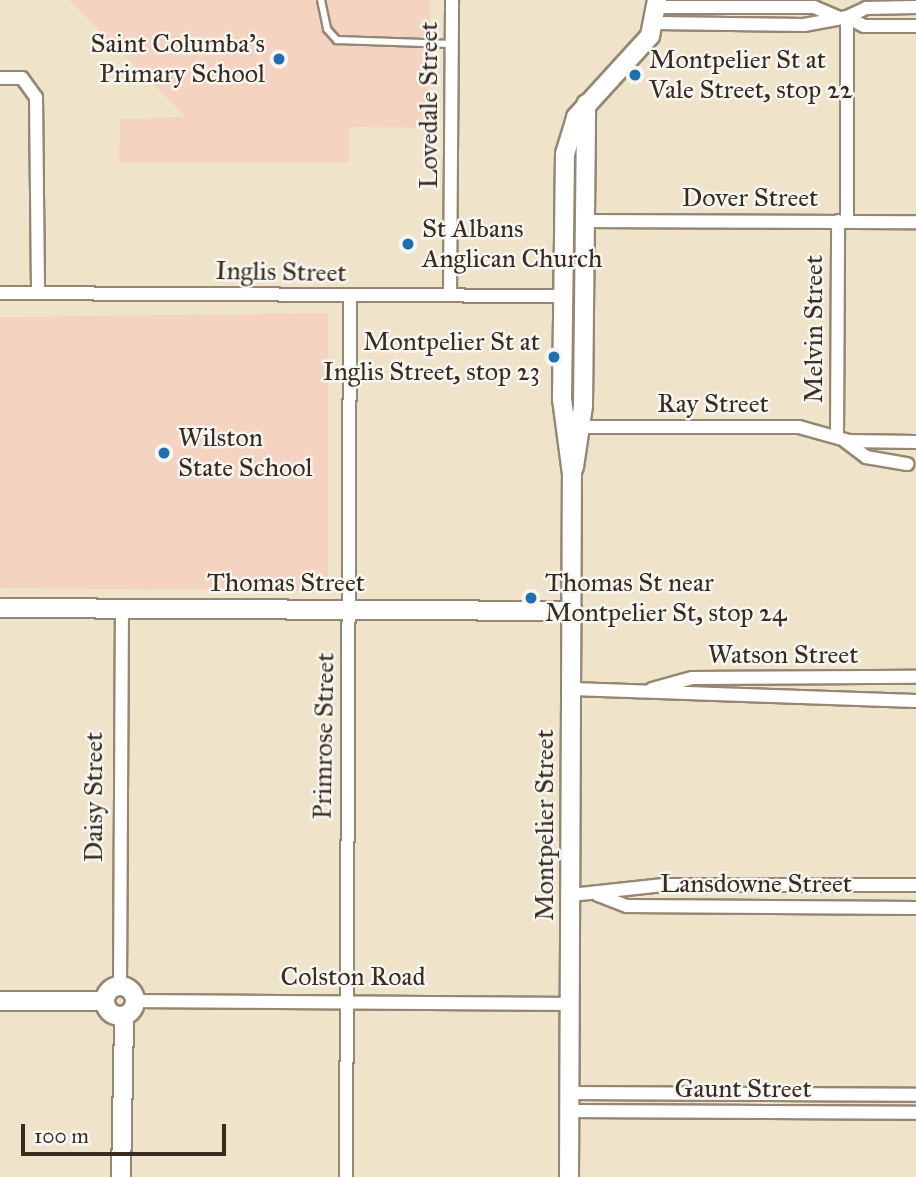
<!DOCTYPE html>
<html>
<head>
<meta charset="utf-8">
<style>
	body { margin:0 }
	#map { position:relative; width:916px; height:1177px; overflow:hidden; background:#efe4ca; font-family:"IM FELL Great Primer",serif }
	div>[style] { position:absolute }
	.built>* { inset:0; background:#f4d3c0 }
	.roads { filter:drop-shadow(2px 0 #958774) drop-shadow(-2px 0 #958774) drop-shadow(0 2px #958774) drop-shadow(0 -2px #958774) }
	.lane>* { height:6px; margin:-3px; padding:0 3px; transform-origin:3px; border-radius:3px; background:#fff }
	.street>* { height:12px; margin:-6px; padding:0 6px; transform-origin:6px; border-radius:6px; background:#fff }
	.secondary>* { height:18px; margin:-9px; padding:0 9px; transform-origin:9px; border-radius:9px; background:#fff }
	.secondary>.ring { margin:-9px; padding:0; box-sizing:content-box; background:none; border:18px solid #fff; border-radius:50% }
	.dots>* { width:19px; height:19px; translate:-50% -50%; box-sizing:border-box; border:4px solid #f6f6f2; border-radius:50% }
	span { translate:-50% -50%; white-space:nowrap; text-align:center; line-height:1.15; -webkit-text-stroke:5px #f6f6f2; paint-order:stroke }
	.poi-label { font-size:26px; color:#3b2a1e }
	.right { translate:-100% -50%; text-align:right }
	.left { translate:0 -50%; text-align:left }
	.street-label { font-size:26px; color:#3b2a1e }
	.scale { position:absolute; left:21px; top:1124px; width:205px; height:32px; box-sizing:border-box; border:4px solid #3b2a1e; border-top:0; padding-left:9px; font-size:21px; line-height:24px; white-space:nowrap; color:#3b2a1e; -webkit-text-stroke:5px #f6f6f2; paint-order:stroke }
</style>
</head>
<body>
<div id="map">
	<div class="built">
		<i style="clip-path:polygon(69px 0,430px 0,430px 128px,349px 127px,349px 162px,119px 162px,120px 119px,186px 117px)"></i>
		<i style="clip-path:polygon(328px 313px,328px 591px,0 588px,0 317px)"></i>
	</div>
	<div class="roads">
		<div class="lane">
			<i style="left:321px;top:0;width:30px;rotate:78deg"></i>
			<i style="left:327px;top:29px;width:15px;rotate:48deg"></i>
			<i style="left:337px;top:40px;width:115px;rotate:2deg"></i>
		</div>
		<div class="street">
			<i style="left:657px;top:7px;width:157px"></i>
			<i style="left:814px;top:7px;width:26px;rotate:23deg"></i>
			<i style="left:847px;top:17px;width:19px;rotate:28deg"></i>
			<i style="left:864px;top:26px;width:52px"></i>
			<i style="left:656px;top:23px;width:148px;rotate:0.8deg"></i>
			<i style="left:804px;top:25px;width:44px;rotate:-10.5deg"></i>
			<i style="left:847px;top:17px;width:21px;rotate:-25deg"></i>
			<i style="left:866px;top:8px;width:50px;rotate:-1.1deg"></i>
			<i style="left:0;top:78px;width:22px"></i>
			<i style="left:22px;top:78px;width:24px;rotate:54deg"></i>
			<i style="left:36px;top:97px;width:196px;rotate:89.4deg"></i>
			<i style="left:584px;top:221px;width:332px;rotate:0.2deg"></i>
			<i style="left:847px;top:221px;width:204px;rotate:-90deg"></i>
			<i style="left:0;top:293px;width:562px;rotate:0.31deg"></i>
			<i style="left:450px;top:295px;width:295px;rotate:-89.6deg"></i>
			<i style="left:582px;top:427px;width:217px"></i>
			<i style="left:799px;top:427px;width:52px;rotate:15.6deg"></i>
			<i style="left:849px;top:441px;width:67px;rotate:0.9deg"></i>
			<i style="left:837px;top:437px;width:216px;rotate:-89.7deg"></i>
			<i style="left:845px;top:441px;width:26px;rotate:37deg"></i>
			<i style="left:866px;top:457px;width:42px;rotate:9.7deg"></i>
			<i style="left:572px;top:689px;width:344px;rotate:2deg"></i>
			<i style="left:652px;top:689px;width:41px;rotate:-15.4deg"></i>
			<i style="left:692px;top:678px;width:224px;rotate:-0.3deg"></i>
			<i style="left:571px;top:895px;width:93px;rotate:-6.2deg"></i>
			<i style="left:663px;top:885px;width:253px"></i>
			<i style="left:598px;top:895px;width:31px;rotate:21deg"></i>
			<i style="left:627px;top:906px;width:289px;rotate:0.4deg"></i>
			<i style="left:120px;top:986px;width:377px;rotate:-89.7deg"></i>
			<i style="left:136px;top:1001px;width:434px;rotate:0.4deg"></i>
			<i style="left:569px;top:1093px;width:347px;rotate:0.3deg"></i>
			<i style="left:569px;top:1111px;width:347px;rotate:0.3deg"></i>
			<i style="left:346px;top:1177px;width:882px;rotate:-89.74deg"></i>
		</div>
		<div class="secondary">
			<i style="left:574px;top:467px;width:62px;rotate:-81.6deg"></i>
			<i style="left:583px;top:406px;width:302px;rotate:-89.4deg"></i>
			<i style="left:0;top:608px;width:572px;rotate:0.3deg"></i>
			<i class="ring" style="left:105px;top:986px;width:12px;height:12px"></i>
			<i style="left:0;top:1001px;width:105px"></i>
			<i style="left:121px;top:1177px;width:161px;rotate:-88.9deg"></i>
			<i style="left:569px;top:1177px;width:703px;rotate:-89.76deg"></i>
			<i style="left:572px;top:474px;width:76px;rotate:-97.6deg"></i>
			<i style="left:562px;top:399px;width:245px;rotate:-89.3deg"></i>
			<i style="left:565px;top:154px;width:39px;rotate:-73deg"></i>
			<i style="left:576px;top:117px;width:110px;rotate:-47.6deg"></i>
			<i style="left:650px;top:36px;width:37px;rotate:-79deg"></i>
		</div>
	</div>
	<div class="dots">
		<i style="left:279px;top:59px;background:#1f6fb2"></i>
		<i style="left:635px;top:75px;background:#1f6fb2"></i>
		<i style="left:408px;top:244px;background:#1f6fb2"></i>
		<i style="left:554px;top:357px;background:#1f6fb2"></i>
		<i style="left:164px;top:453px;background:#1f6fb2"></i>
		<i style="left:531px;top:598px;background:#1f6fb2"></i>
	</div>
	<div class="poi-label">
		<span class="right" style="left:265px;top:59px">Saint Columba's<br>Primary School</span>
		<span class="left" style="left:649px;top:75px">Montpelier St at<br>Vale Street, stop 22</span>
		<span class="left" style="left:422px;top:244px">St Albans<br>Anglican Church</span>
		<span class="right" style="left:540px;top:357px">Montpelier St at<br>Inglis Street, stop 23</span>
		<span class="left" style="left:178px;top:453px">Wilston<br>State School</span>
		<span class="left" style="left:545px;top:598px">Thomas St near<br>Montpelier St, stop 24</span>
	</div>
	<div class="street-label">
		<span style="left:429px;top:105px;rotate:-90deg">Lovedale Street</span>
		<span style="left:750px;top:198px">Dover Street</span>
		<span style="left:281px;top:272px;rotate:1deg">Inglis Street</span>
		<span style="left:814px;top:329px;rotate:-90deg">Melvin Street</span>
		<span style="left:713px;top:404px">Ray Street</span>
		<span style="left:286px;top:583px">Thomas Street</span>
		<span style="left:783px;top:655px">Watson Street</span>
		<span style="left:324px;top:736px;rotate:-89deg">Primrose Street</span>
		<span style="left:94px;top:797px;rotate:-90deg">Daisy Street</span>
		<span style="left:545px;top:825px;rotate:-90deg">Montpelier Street</span>
		<span style="left:756px;top:884px">Lansdowne Street</span>
		<span style="left:353px;top:977px">Colston Road</span>
		<span style="left:743px;top:1089px">Gaunt Street</span>
	</div>
	<div class="scale">100 m</div>
</div>
</body>
</html>
